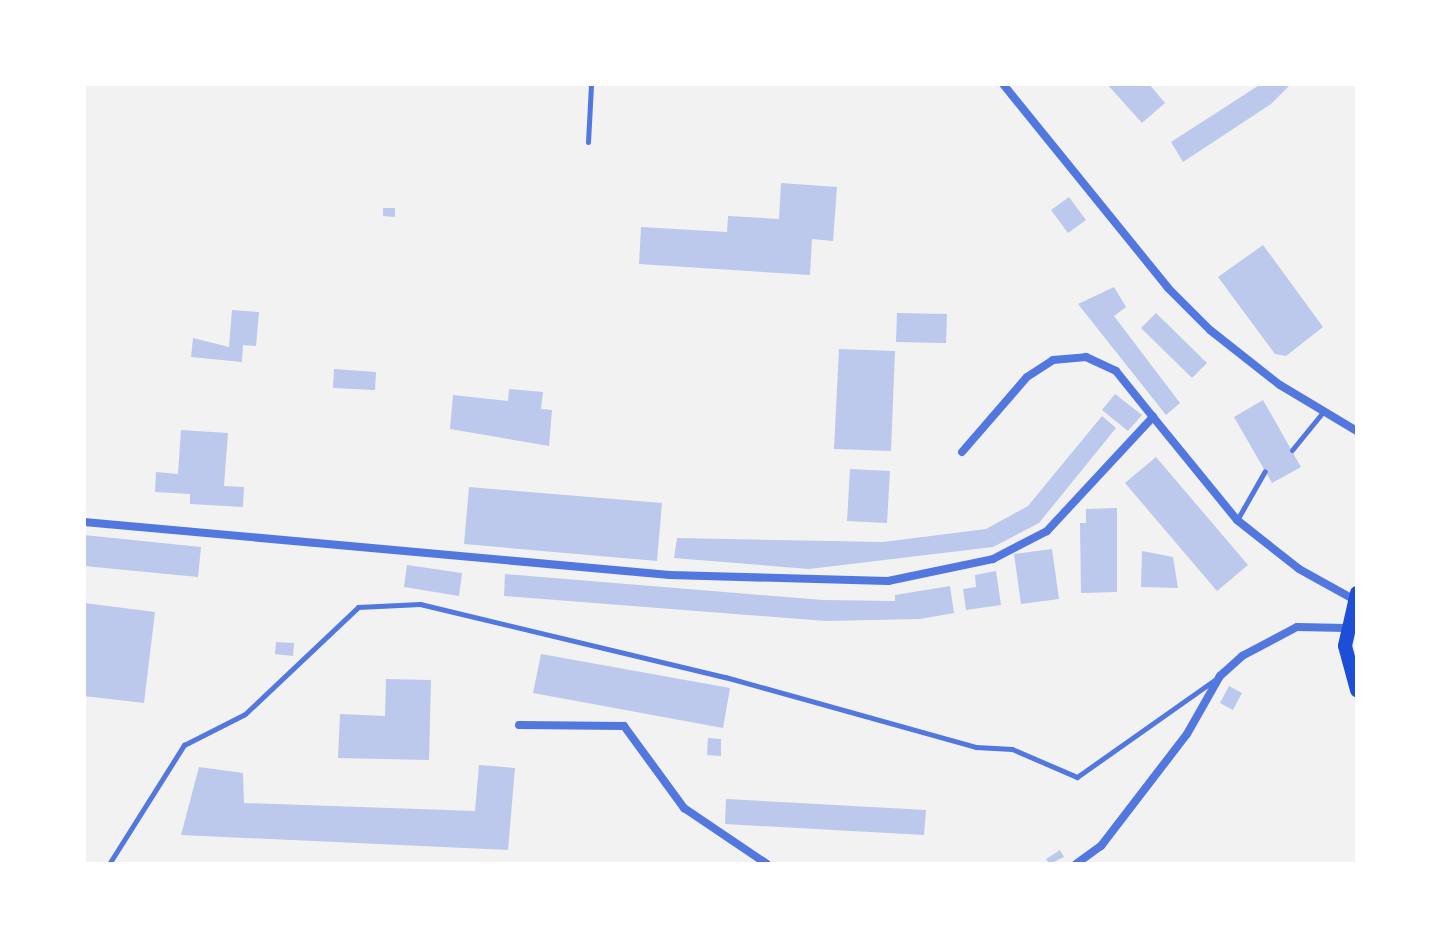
<!DOCTYPE html>
<html>
<head>
<meta charset="utf-8">
<style>
	body { margin:0 }
	#map { position:relative; width:1441px; height:948px; overflow:hidden; background:#f2f2f2; font-family:"Nunito Sans",sans-serif }
	div>[style] { position:absolute }
	.building>* { inset:0; background:#bdc9ec }
	.service>* { height:5px; margin:-2.5px; padding:0 2.5px; transform-origin:2.5px; border-radius:2.5px; background:#5277de }
	.minor>* { height:8px; margin:-4px; padding:0 4px; transform-origin:4px; border-radius:4px; background:#5277de }
	.secondary>* { height:14px; margin:-7px; padding:0 7px; transform-origin:7px; border-radius:7px; background:#1d4ed8 }
	span { translate:-50% -50%; white-space:nowrap; text-align:center; line-height:1.15; -webkit-text-stroke:7px #fff; paint-order:stroke }
	.frame { position:absolute; inset:0; border:86px solid #fff; pointer-events:none }
</style>
</head>
<body>
<div id="map">
	<div class="building">
		<i style="clip-path:polygon(1107px 84px,1149px 84px,1165px 103px,1142px 123px)"></i>
		<i style="clip-path:polygon(1261px 84px,1291px 84px,1271px 104px,1183px 162px,1171px 142px)"></i>
		<i style="clip-path:polygon(781px 183px,837px 187px,833px 241px,812px 239px,810px 275px,639px 264px,641px 227px,727px 232px,728px 216px,779px 219px)"></i>
		<i style="clip-path:polygon(1069px 197px,1086px 220px,1068px 233px,1051px 210px)"></i>
		<i style="clip-path:polygon(383px 208px,395px 208px,395px 217px,383px 216px)"></i>
		<i style="clip-path:polygon(1263px 245px,1323px 327px,1286px 356px,1275px 354px,1218px 277px)"></i>
		<i style="clip-path:polygon(1114px 287px,1126px 307px,1114px 316px,1180px 403px,1166px 415px,1078px 304px)"></i>
		<i style="clip-path:polygon(232px 310px,259px 312px,256px 346px,243px 345px,242px 362px,191px 357px,193px 338px,229px 347px)"></i>
		<i style="clip-path:polygon(897px 313px,947px 314px,946px 343px,896px 342px)"></i>
		<i style="clip-path:polygon(1156px 313px,1207px 363px,1192px 378px,1141px 328px)"></i>
		<i style="clip-path:polygon(839px 349px,895px 351px,891px 451px,834px 449px)"></i>
		<i style="clip-path:polygon(334px 369px,376px 372px,375px 390px,333px 388px)"></i>
		<i style="clip-path:polygon(509px 389px,543px 392px,541px 409px,552px 410px,549px 446px,450px 429px,453px 395px,508px 401px)"></i>
		<i style="clip-path:polygon(1115px 394px,1142px 415px,1128px 431px,1102px 410px)"></i>
		<i style="clip-path:polygon(1263px 400px,1301px 467px,1272px 483px,1234px 417px)"></i>
		<i style="clip-path:polygon(1102px 416px,1116px 428px,1039px 523px,993px 547px,809px 569px,674px 558px,677px 538px,883px 542px,986px 529px,1028px 506px)"></i>
		<i style="clip-path:polygon(181px 430px,228px 433px,224px 486px,244px 487px,243px 507px,190px 504px,190px 494px,155px 492px,156px 472px,178px 474px)"></i>
		<i style="clip-path:polygon(1156px 457px,1248px 565px,1217px 591px,1125px 483px)"></i>
		<i style="clip-path:polygon(850px 469px,890px 471px,887px 523px,847px 521px)"></i>
		<i style="clip-path:polygon(469px 487px,662px 503px,657px 561px,464px 544px)"></i>
		<i style="clip-path:polygon(1117px 508px,1117px 592px,1081px 593px,1080px 523px,1086px 523px,1086px 509px)"></i>
		<i style="clip-path:polygon(84px 535px,201px 547px,198px 577px,84px 566px)"></i>
		<i style="clip-path:polygon(1052px 549px,1059px 599px,1021px 604px,1014px 554px)"></i>
		<i style="clip-path:polygon(1142px 551px,1173px 557px,1178px 588px,1141px 587px)"></i>
		<i style="clip-path:polygon(407px 565px,462px 573px,459px 596px,404px 587px)"></i>
		<i style="clip-path:polygon(996px 571px,1001px 605px,966px 610px,963px 589px,976px 587px,975px 575px)"></i>
		<i style="clip-path:polygon(505px 574px,823px 600px,895px 601px,895px 595px,950px 586px,954px 613px,920px 619px,826px 621px,504px 596px)"></i>
		<i style="clip-path:polygon(84px 603px,155px 612px,144px 703px,84px 696px)"></i>
		<i style="clip-path:polygon(276px 642px,294px 643px,293px 656px,275px 654px)"></i>
		<i style="clip-path:polygon(541px 654px,730px 688px,723px 728px,533px 693px)"></i>
		<i style="clip-path:polygon(386px 679px,431px 680px,429px 760px,338px 758px,340px 714px,385px 716px)"></i>
		<i style="clip-path:polygon(1229px 686px,1242px 693px,1233px 710px,1220px 703px)"></i>
		<i style="clip-path:polygon(708px 738px,721px 739px,721px 756px,707px 755px)"></i>
		<i style="clip-path:polygon(479px 765px,515px 768px,508px 850px,181px 835px,199px 767px,243px 773px,244px 803px,475px 811px)"></i>
		<i style="clip-path:polygon(726px 799px,926px 810px,924px 835px,725px 824px)"></i>
		<i style="clip-path:polygon(1060px 850px,1064px 857px,1049px 864px,1046px 859px)"></i>
	</div>
	<div class="service">
		<i style="left:588px;top:142px;width:58px;rotate:-87deg"></i>
		<i style="left:1292px;top:450px;width:49px;rotate:-50.8deg"></i>
		<i style="left:1237px;top:520px;width:56px;rotate:-60.3deg"></i>
		<i style="left:109px;top:864px;width:141px;rotate:-57.8deg"></i>
		<i style="left:184px;top:745px;width:68px;rotate:-26.9deg"></i>
		<i style="left:245px;top:714px;width:156px;rotate:-43.4deg"></i>
		<i style="left:358px;top:607px;width:62px;rotate:-2.8deg"></i>
		<i style="left:420px;top:604px;width:314px;rotate:13.5deg"></i>
		<i style="left:725px;top:677px;width:261px;rotate:15.6deg"></i>
		<i style="left:976px;top:747px;width:36px;rotate:3deg"></i>
		<i style="left:1012px;top:749px;width:71px;rotate:23.3deg"></i>
		<i style="left:1077px;top:777px;width:170px;rotate:-35.2deg"></i>
	</div>
	<div class="minor">
		<i style="left:1003px;top:84px;width:262px;rotate:51deg"></i>
		<i style="left:1168px;top:288px;width:59px;rotate:45deg"></i>
		<i style="left:1210px;top:330px;width:89px;rotate:38.2deg"></i>
		<i style="left:1280px;top:385px;width:90px;rotate:30.9deg"></i>
		<i style="left:962px;top:452px;width:99px;rotate:-49.1deg"></i>
		<i style="left:1027px;top:377px;width:31px;rotate:-33deg"></i>
		<i style="left:1053px;top:360px;width:33px;rotate:-5deg"></i>
		<i style="left:1086px;top:357px;width:33px;rotate:25deg"></i>
		<i style="left:1116px;top:371px;width:59px;rotate:51.2deg"></i>
		<i style="left:84px;top:522px;width:588px;rotate:5.17deg"></i>
		<i style="left:670px;top:575px;width:218px;rotate:1.6deg"></i>
		<i style="left:888px;top:581px;width:107px;rotate:-11.8deg"></i>
		<i style="left:993px;top:559px;width:61px;rotate:-27.4deg"></i>
		<i style="left:1047px;top:531px;width:156px;rotate:-47.1deg"></i>
		<i style="left:1153px;top:417px;width:133px;rotate:50.8deg"></i>
		<i style="left:1237px;top:520px;width:79px;rotate:38.3deg"></i>
		<i style="left:1299px;top:569px;width:64px;rotate:29deg"></i>
		<i style="left:519px;top:725px;width:105px;rotate:0.5deg"></i>
		<i style="left:624px;top:726px;width:102px;rotate:53.8deg"></i>
		<i style="left:684px;top:808px;width:100px;rotate:34deg"></i>
		<i style="left:1076px;top:864px;width:31px;rotate:-36deg"></i>
		<i style="left:1101px;top:846px;width:141px;rotate:-52.5deg"></i>
		<i style="left:1187px;top:734px;width:67px;rotate:-60.4deg"></i>
		<i style="left:1220px;top:676px;width:30px;rotate:-42deg"></i>
		<i style="left:1242px;top:656px;width:62px;rotate:-27.8deg"></i>
		<i style="left:1297px;top:627px;width:49px;rotate:1.2deg"></i>
	</div>
	<div class="secondary">
		<i style="left:1357px;top:593px;width:54px;rotate:102.8deg"></i>
		<i style="left:1345px;top:646px;width:46px;rotate:74.7deg"></i>
	</div>
	<div class="frame"></div>
</div>
</body>
</html>
